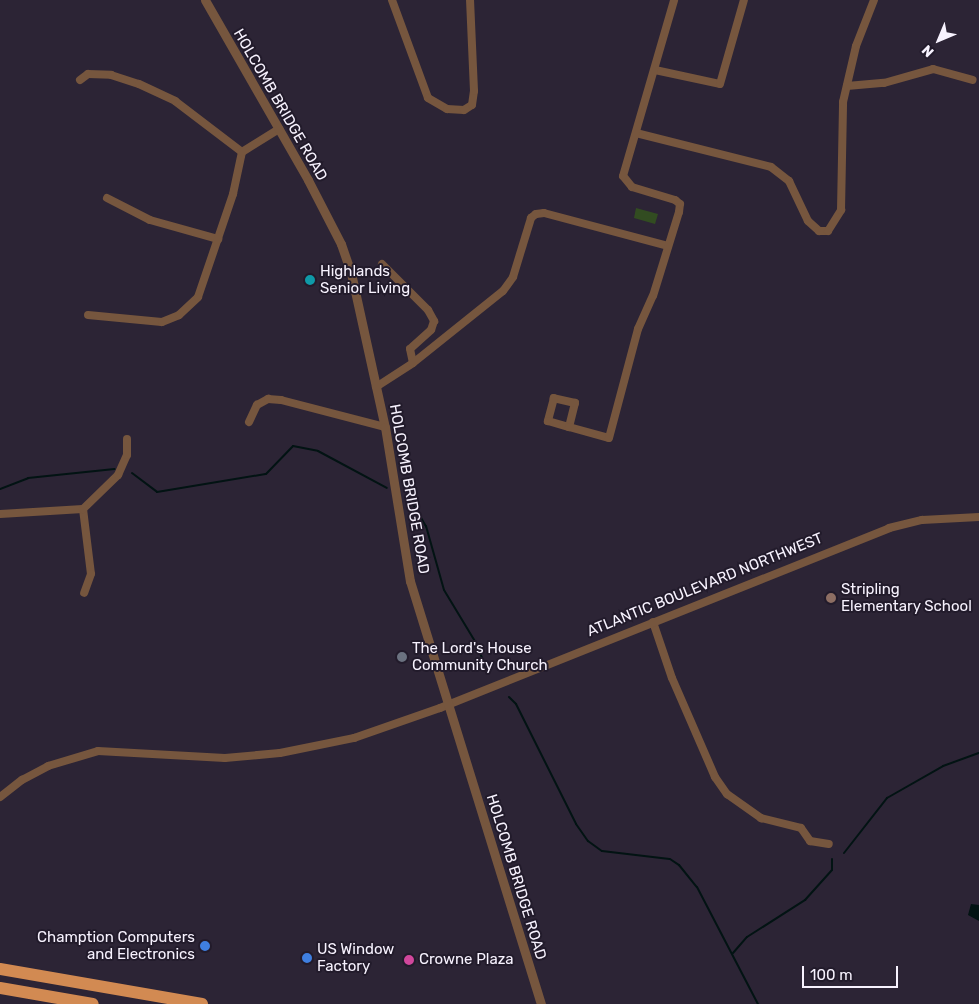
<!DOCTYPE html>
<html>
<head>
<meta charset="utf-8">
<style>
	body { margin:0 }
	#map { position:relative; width:979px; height:1004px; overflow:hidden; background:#2c2435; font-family:Rubik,sans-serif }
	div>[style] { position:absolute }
	.green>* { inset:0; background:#324c21 }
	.water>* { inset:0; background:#021313 }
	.stream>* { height:2px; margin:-1px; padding:0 1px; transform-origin:1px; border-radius:1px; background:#021313 }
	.minor>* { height:8px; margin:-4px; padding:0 4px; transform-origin:4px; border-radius:4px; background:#76563e }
	.tertiary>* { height:9px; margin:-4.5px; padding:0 4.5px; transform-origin:4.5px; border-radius:4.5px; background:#76563e }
	.trunk>* { height:12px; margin:-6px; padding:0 6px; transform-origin:6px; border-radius:6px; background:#d28a52 }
	.dots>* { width:14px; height:14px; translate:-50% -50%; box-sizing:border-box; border:2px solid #221b2b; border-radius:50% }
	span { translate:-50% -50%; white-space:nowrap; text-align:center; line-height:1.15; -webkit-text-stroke:4px #221b2b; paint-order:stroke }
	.street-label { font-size:15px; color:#f7f2fe }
	.poi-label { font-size:15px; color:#f7f2fe }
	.left { translate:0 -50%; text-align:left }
	.right { translate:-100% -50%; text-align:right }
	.north { position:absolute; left:914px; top:15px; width:50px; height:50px; -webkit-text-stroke:4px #221b2b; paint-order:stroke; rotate:225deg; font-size:14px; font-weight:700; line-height:20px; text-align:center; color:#f7f2fe }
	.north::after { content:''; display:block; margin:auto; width:18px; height:22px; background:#f7f2fe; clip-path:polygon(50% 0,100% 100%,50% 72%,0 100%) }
	.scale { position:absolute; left:802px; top:966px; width:96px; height:22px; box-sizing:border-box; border:2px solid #f7f2fe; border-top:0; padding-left:6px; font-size:15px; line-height:18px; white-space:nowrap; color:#f7f2fe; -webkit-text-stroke:4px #221b2b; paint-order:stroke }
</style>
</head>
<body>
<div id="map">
	<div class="green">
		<i style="clip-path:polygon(636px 208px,658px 214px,655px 224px,634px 218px)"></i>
	</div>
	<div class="water">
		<i style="clip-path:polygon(971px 904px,979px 905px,979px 921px,968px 915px)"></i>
	</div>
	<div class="stream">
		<i style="left:132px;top:473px;width:31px;rotate:37deg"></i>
		<i style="left:157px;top:492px;width:110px;rotate:-9.4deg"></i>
		<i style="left:266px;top:474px;width:39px;rotate:-46deg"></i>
		<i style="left:293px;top:446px;width:25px;rotate:11deg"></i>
		<i style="left:318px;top:451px;width:78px;rotate:28.2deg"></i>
		<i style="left:0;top:489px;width:30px;rotate:-21deg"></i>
		<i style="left:28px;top:478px;width:87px;rotate:-5.9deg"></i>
		<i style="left:409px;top:497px;width:34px;rotate:60deg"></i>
		<i style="left:426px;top:526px;width:66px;rotate:74.3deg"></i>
		<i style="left:444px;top:590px;width:62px;rotate:58.9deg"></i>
		<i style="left:476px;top:643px;width:31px;rotate:68deg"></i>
		<i style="left:509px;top:697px;width:10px;rotate:45deg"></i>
		<i style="left:516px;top:704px;width:134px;rotate:63.4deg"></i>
		<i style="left:576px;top:824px;width:21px;rotate:55deg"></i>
		<i style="left:588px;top:841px;width:17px;rotate:36deg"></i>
		<i style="left:602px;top:851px;width:68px;rotate:6.7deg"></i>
		<i style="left:670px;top:859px;width:11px;rotate:34deg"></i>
		<i style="left:679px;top:865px;width:28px;rotate:51deg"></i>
		<i style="left:697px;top:887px;width:132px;rotate:62.5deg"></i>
		<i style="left:844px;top:853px;width:70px;rotate:-52deg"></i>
		<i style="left:887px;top:798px;width:64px;rotate:-29.7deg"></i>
		<i style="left:943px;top:766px;width:38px;rotate:-20deg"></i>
		<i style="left:733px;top:953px;width:21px;rotate:-49deg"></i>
		<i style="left:747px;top:937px;width:69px;rotate:-32.5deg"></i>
		<i style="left:805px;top:900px;width:40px;rotate:-48deg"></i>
		<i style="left:832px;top:870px;width:11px;rotate:-90deg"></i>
	</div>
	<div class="minor">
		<i style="left:392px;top:0;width:104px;rotate:69.8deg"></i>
		<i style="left:428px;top:98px;width:22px;rotate:30deg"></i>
		<i style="left:447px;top:109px;width:17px;rotate:3deg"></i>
		<i style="left:464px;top:110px;width:9px;rotate:-32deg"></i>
		<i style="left:472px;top:105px;width:14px;rotate:-82deg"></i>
		<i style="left:474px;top:91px;width:91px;rotate:-92.5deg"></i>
		<i style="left:655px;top:70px;width:66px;rotate:12.2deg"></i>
		<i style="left:720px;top:84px;width:87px;rotate:-74.1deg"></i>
		<i style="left:80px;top:80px;width:10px;rotate:-37deg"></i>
		<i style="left:88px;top:74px;width:23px;rotate:2deg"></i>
		<i style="left:111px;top:75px;width:29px;rotate:18deg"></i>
		<i style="left:139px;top:84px;width:40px;rotate:25deg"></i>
		<i style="left:175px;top:101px;width:84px;rotate:37.3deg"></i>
		<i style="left:847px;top:86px;width:37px;rotate:-5deg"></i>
		<i style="left:884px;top:83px;width:51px;rotate:-15.9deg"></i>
		<i style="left:933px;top:69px;width:41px;rotate:15.4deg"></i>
		<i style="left:636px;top:133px;width:139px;rotate:14.1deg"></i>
		<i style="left:771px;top:167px;width:23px;rotate:38deg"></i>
		<i style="left:789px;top:181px;width:44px;rotate:64.6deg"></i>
		<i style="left:808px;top:221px;width:15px;rotate:42deg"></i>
		<i style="left:819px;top:231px;width:9px"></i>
		<i style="left:828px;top:231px;width:25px;rotate:-58deg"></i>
		<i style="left:841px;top:210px;width:108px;rotate:-88.9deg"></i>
		<i style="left:843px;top:102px;width:57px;rotate:-76.9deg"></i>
		<i style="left:856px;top:46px;width:49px;rotate:-68.6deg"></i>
		<i style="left:107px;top:198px;width:48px;rotate:27.1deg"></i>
		<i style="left:150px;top:220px;width:71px;rotate:15.6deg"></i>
		<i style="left:382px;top:264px;width:65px;rotate:45deg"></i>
		<i style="left:428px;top:310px;width:13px;rotate:61deg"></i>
		<i style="left:434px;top:321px;width:9px;rotate:108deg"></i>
		<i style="left:431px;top:330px;width:28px;rotate:138deg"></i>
		<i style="left:410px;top:349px;width:14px;rotate:78deg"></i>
		<i style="left:88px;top:315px;width:74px;rotate:5.4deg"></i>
		<i style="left:162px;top:322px;width:18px;rotate:-22deg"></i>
		<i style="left:179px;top:315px;width:26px;rotate:-43deg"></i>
		<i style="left:198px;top:297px;width:109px;rotate:-71.2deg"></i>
		<i style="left:233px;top:194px;width:43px;rotate:-77.9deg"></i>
		<i style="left:242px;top:152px;width:44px;rotate:-31.9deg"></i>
		<i style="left:376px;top:387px;width:44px;rotate:-33deg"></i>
		<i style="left:413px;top:363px;width:115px;rotate:-38.7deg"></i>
		<i style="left:503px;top:291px;width:17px;rotate:-54deg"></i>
		<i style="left:513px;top:277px;width:62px;rotate:-73deg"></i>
		<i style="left:531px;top:218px;width:6px;rotate:-39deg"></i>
		<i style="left:536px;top:214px;width:8px;rotate:-7deg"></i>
		<i style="left:544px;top:213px;width:128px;rotate:14.9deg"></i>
		<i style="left:249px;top:422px;width:19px;rotate:-65deg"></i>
		<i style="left:257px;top:405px;width:13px;rotate:-29deg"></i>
		<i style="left:268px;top:399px;width:13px;rotate:4deg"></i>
		<i style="left:281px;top:400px;width:107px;rotate:14.6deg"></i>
		<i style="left:569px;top:427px;width:25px;rotate:-76deg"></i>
		<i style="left:575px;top:403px;width:22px;rotate:-167deg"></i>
		<i style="left:554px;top:398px;width:24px;rotate:105deg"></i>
		<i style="left:548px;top:421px;width:22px;rotate:16deg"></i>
		<i style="left:569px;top:427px;width:41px;rotate:15.4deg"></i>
		<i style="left:609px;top:438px;width:113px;rotate:-75.1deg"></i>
		<i style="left:638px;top:329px;width:36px;rotate:-66deg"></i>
		<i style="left:653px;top:296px;width:88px;rotate:-72.8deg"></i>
		<i style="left:679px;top:212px;width:8px;rotate:-83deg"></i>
		<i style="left:680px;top:204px;width:6px;rotate:-141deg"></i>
		<i style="left:675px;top:200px;width:45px;rotate:-163.2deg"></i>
		<i style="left:632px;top:187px;width:14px;rotate:-129deg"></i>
		<i style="left:623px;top:176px;width:183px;rotate:-73.8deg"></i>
		<i style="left:83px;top:509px;width:65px;rotate:83deg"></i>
		<i style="left:91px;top:574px;width:20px;rotate:110deg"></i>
		<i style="left:0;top:514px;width:83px;rotate:-3.4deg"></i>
		<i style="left:83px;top:509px;width:49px;rotate:-44.2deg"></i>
		<i style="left:118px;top:475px;width:22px;rotate:-66deg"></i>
		<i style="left:127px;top:455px;width:16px;rotate:-90deg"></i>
		<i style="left:653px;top:622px;width:59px;rotate:71.3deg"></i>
		<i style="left:672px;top:678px;width:108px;rotate:66.5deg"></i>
		<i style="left:715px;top:777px;width:21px;rotate:55deg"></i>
		<i style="left:727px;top:794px;width:42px;rotate:35.2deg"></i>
		<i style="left:761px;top:818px;width:41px;rotate:14deg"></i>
		<i style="left:801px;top:828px;width:16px;rotate:55deg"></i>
		<i style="left:810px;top:841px;width:19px;rotate:9deg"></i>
		<i style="left:0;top:797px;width:28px;rotate:-38deg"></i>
		<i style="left:22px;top:780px;width:30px;rotate:-28deg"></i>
		<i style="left:48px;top:766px;width:52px;rotate:-16.7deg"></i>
		<i style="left:98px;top:751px;width:127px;rotate:3.2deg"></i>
		<i style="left:225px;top:758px;width:55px;rotate:-5.2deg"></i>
		<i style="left:280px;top:753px;width:76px;rotate:-11.5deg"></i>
		<i style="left:354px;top:738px;width:91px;rotate:-19.2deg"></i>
		<i style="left:440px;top:708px;width:484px;rotate:-21.8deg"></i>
		<i style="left:889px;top:528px;width:34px;rotate:-14deg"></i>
		<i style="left:922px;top:520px;width:57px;rotate:-3deg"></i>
	</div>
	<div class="tertiary">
		<i style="left:205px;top:0;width:207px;rotate:60.2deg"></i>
		<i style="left:308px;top:180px;width:72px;rotate:62.7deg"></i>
		<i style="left:341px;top:244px;width:31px;rotate:71deg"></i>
		<i style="left:351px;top:273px;width:158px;rotate:77.6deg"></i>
		<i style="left:385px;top:427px;width:156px;rotate:80.8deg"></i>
		<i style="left:410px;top:581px;width:443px;rotate:72.8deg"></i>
	</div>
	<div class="trunk">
		<i style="left:0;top:969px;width:205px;rotate:9.8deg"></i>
		<i style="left:0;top:988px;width:94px;rotate:9.8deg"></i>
	</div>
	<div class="dots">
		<i style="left:310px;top:280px;background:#0f9aa8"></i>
		<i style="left:831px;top:598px;background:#8d6e63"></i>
		<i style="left:402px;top:657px;background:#6b7280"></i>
		<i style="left:205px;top:946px;background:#3f7fe0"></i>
		<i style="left:307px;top:958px;background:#3f7fe0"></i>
		<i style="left:409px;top:960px;background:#d1479c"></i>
	</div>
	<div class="street-label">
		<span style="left:280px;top:105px;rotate:60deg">HOLCOMB BRIDGE ROAD</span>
		<span style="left:409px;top:489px;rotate:80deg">HOLCOMB BRIDGE ROAD</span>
		<span style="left:705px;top:585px;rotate:-22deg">ATLANTIC BOULEVARD NORTHWEST</span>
		<span style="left:516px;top:877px;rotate:73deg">HOLCOMB BRIDGE ROAD</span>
	</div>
	<div class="poi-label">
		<span class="left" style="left:320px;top:280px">Highlands<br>Senior Living</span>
		<span class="left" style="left:841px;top:598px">Stripling<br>Elementary School</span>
		<span class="left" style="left:412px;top:657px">The Lord's House<br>Community Church</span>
		<span class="right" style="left:195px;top:946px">Chamption Computers<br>and Electronics</span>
		<span class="left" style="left:317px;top:958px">US Window<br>Factory</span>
		<span class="left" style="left:419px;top:960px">Crowne Plaza</span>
	</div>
	<div class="north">N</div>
	<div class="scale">100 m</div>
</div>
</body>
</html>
